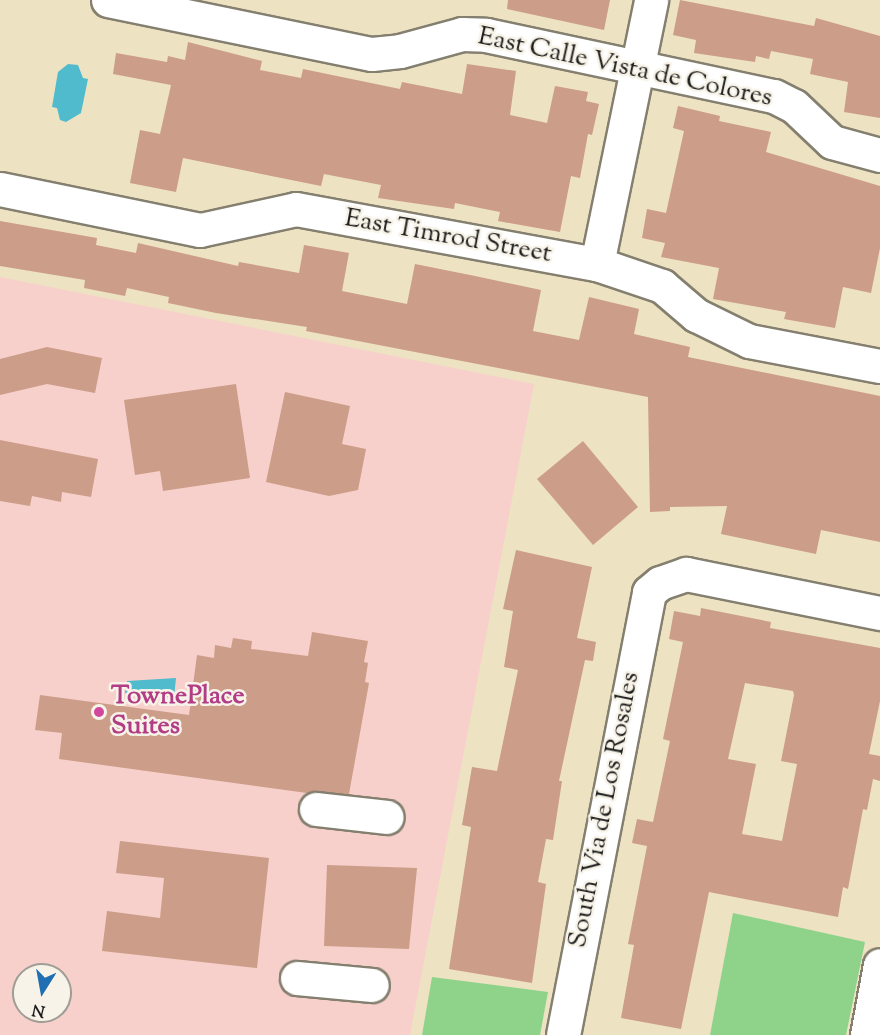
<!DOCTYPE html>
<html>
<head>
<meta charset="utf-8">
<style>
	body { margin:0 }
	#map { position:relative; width:880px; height:1035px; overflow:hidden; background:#ede2c2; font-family:"Sorts Mill Goudy",serif }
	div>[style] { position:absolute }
	.built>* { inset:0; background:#f7d0cb }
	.green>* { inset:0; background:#8fd38b }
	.water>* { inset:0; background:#50bbcd }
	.building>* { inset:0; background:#cc9d88 }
	.roads { filter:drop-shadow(2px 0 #847f6f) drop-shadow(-2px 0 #847f6f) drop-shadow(0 2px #847f6f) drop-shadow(0 -2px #847f6f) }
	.minor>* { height:33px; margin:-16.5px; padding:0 16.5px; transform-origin:16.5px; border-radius:16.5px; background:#fff }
	.dots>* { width:16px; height:16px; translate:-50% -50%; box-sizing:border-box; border:3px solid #f7f3e8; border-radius:50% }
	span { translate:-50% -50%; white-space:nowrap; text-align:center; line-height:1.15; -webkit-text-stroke:5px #f7f3e8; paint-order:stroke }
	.street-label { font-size:26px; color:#1c1c1c }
	.hotel-label { font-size:26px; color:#b23c85; font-weight:700 }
	.left { translate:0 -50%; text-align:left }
	.north { position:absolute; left:12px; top:963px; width:60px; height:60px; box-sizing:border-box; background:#f7f3e8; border:2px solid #9f9d96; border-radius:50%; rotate:191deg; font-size:16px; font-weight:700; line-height:24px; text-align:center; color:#1c1c1c }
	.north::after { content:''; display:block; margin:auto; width:21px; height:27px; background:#1f6fb2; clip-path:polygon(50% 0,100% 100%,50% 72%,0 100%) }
</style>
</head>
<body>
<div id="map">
	<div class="built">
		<i style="clip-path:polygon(evenodd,0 277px,534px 384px,410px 1035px,0 1035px,0 277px,24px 975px,60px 975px,60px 1011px,24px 1011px,24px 975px)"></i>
	</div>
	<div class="green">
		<i style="clip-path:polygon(733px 913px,865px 942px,846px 1035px,710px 1035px)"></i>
		<i style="clip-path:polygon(432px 977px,548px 992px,540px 1035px,422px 1035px)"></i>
	</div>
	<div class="water">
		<i style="clip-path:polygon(68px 64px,78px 65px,83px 78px,88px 79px,81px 113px,66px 122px,60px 120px,57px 108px,52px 107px,58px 72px)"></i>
		<i style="clip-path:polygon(176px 678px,174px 698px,125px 693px,127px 681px)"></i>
	</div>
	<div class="building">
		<i style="clip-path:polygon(508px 0,610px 0,604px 30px,507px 9px)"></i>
		<i style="clip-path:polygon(680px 0,814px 26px,816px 18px,880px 36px,880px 118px,844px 112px,848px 82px,810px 74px,813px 59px,771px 51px,769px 59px,756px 56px,755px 62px,694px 53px,696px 40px,673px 35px)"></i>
		<i style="clip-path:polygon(188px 42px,262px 61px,260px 70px,301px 78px,303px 69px,400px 89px,402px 82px,462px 94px,467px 64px,516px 71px,510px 115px,547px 123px,555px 86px,588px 92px,586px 101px,599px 104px,592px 135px,588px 134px,580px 178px,571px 176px,560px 232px,498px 221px,500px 212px,455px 203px,454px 209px,378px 198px,381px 185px,324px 174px,321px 186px,183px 158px,176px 192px,130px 183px,140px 130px,160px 134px,171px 85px,113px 74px,116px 53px,167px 62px,168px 56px,185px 60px)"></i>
		<i style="clip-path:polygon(678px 106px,720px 116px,719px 121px,771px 132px,766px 152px,880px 186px,880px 248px,871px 293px,843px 287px,835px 328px,784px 319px,786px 312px,713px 299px,719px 268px,661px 257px,665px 243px,642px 238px,647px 209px,666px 213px,684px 131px,673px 128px)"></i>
		<i style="clip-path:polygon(0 221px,97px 238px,96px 245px,136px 253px,138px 243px,238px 266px,239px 262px,299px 273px,304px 245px,349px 253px,342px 291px,407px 304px,415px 264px,475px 276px,541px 290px,533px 331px,579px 340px,589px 297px,639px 309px,634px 334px,690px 347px,688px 357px,880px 396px,880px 542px,821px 530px,816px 554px,721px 534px,727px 506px,670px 507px,670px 511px,650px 512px,648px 397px,306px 331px,307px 327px,216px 313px,168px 303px,169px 297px,127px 288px,125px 296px,84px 288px,85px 280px,0 266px)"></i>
		<i style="clip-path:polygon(47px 347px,102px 358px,95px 393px,47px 384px,0 395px,0 359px)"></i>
		<i style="clip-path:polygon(236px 384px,250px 478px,163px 491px,160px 471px,135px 475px,124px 400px)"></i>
		<i style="clip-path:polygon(285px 392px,350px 406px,342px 444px,366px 449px,358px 490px,329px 496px,266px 482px)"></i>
		<i style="clip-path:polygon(0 440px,98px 459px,91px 497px,62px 492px,61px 502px,32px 496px,30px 506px,0 501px)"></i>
		<i style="clip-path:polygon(583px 441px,638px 507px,593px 545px,537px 479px)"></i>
		<i style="clip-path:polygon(516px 550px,592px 567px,577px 638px,596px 642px,593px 661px,585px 660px,559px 781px,562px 781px,553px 840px,546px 839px,538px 882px,546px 884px,532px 983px,449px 969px,471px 827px,462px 825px,472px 767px,497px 771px,518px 670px,504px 667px,513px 611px,503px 609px)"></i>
		<i style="clip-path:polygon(evenodd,701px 608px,771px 622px,770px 628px,880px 648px,880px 701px,869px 754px,880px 756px,880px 781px,873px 779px,867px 810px,863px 809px,848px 889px,843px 887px,838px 917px,709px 892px,681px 1029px,621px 1018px,634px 945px,628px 944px,647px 846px,632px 843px,637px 819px,653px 822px,670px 741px,663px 739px,683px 642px,669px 639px,674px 611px,700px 616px,701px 608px,745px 683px,793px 691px,794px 695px,781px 761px,797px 764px,782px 841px,742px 834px,756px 764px,728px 759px,745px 683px)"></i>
		<i style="clip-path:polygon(312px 632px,368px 641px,364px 662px,368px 663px,365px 682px,369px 683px,349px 794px,307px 793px,59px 759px,62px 733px,35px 730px,40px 695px,189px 715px,197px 655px,214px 658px,215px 645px,231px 648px,233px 638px,252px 641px,251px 649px,308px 656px)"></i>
		<i style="clip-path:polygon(120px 841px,269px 858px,257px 968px,102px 951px,107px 911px,160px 918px,164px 878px,116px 873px)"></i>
		<i style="clip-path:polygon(327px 865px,417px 868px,409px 949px,324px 946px)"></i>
	</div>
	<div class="roads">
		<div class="minor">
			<i style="left:108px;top:0;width:269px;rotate:11.6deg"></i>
			<i style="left:372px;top:54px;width:28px;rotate:-6deg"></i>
			<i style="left:400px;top:51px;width:64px;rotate:-15.3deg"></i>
			<i style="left:462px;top:34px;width:24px;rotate:2deg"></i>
			<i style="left:486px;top:35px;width:294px;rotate:12deg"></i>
			<i style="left:774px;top:96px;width:22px;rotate:27deg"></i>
			<i style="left:794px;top:106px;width:52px;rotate:43.5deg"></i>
			<i style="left:832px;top:142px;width:50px;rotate:15.2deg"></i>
			<i style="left:0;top:189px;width:204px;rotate:11.6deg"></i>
			<i style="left:200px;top:230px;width:98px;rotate:-12.3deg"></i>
			<i style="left:296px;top:209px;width:306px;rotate:10.4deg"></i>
			<i style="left:597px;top:264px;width:69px;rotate:18.7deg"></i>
			<i style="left:662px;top:286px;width:45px;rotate:40.5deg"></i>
			<i style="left:696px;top:315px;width:59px;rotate:26.1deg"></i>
			<i style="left:749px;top:341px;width:133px;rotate:10.8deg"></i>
			<i style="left:597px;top:264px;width:269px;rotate:-78.4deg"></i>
			<i style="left:316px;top:809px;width:71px;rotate:6.4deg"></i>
			<i style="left:297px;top:978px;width:75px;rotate:5.3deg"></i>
			<i style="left:563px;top:1035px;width:451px;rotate:-79deg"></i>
			<i style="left:649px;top:592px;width:14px;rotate:-39deg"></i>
			<i style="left:660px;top:583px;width:28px;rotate:-19deg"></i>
			<i style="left:686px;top:574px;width:198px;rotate:11.4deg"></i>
			<i style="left:867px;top:1035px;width:71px;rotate:-79.5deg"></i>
		</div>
	</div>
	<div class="dots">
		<i style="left:99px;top:712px;background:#d1479c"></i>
	</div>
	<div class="street-label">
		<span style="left:625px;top:68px;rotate:12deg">East Calle Vista de Colores</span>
		<span style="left:448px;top:237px;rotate:10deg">East Timrod Street</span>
		<span style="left:605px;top:810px;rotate:-79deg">South Via de Los Rosales</span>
	</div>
	<div class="hotel-label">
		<span class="left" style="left:111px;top:712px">TownePlace<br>Suites</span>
	</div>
	<div class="north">N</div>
</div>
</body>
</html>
